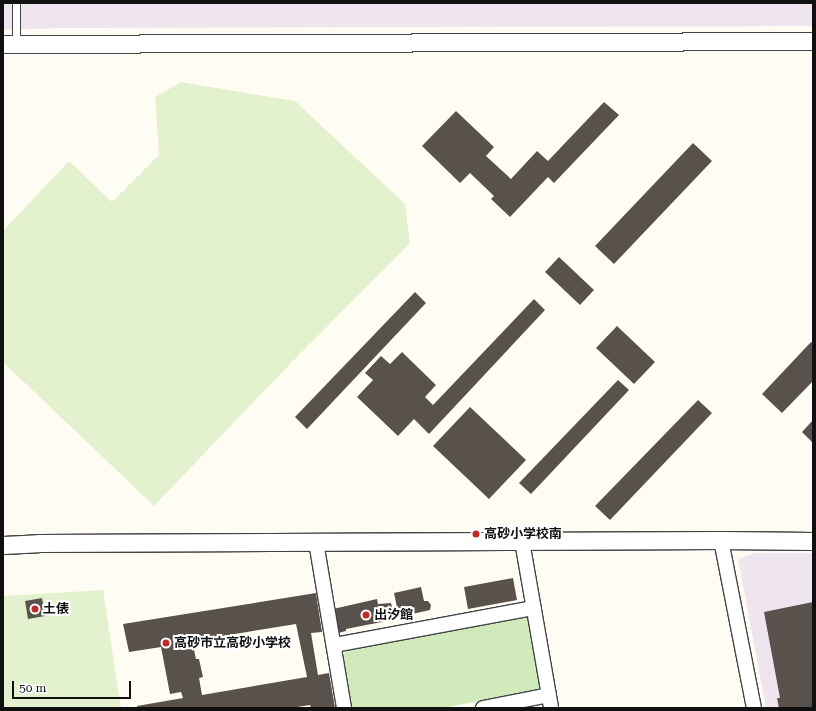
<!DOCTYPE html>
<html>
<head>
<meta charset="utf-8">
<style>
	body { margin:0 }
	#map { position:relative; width:816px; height:711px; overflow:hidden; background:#fffdf3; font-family:"Roboto Serif","Noto Sans JP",serif }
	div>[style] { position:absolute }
	.industrial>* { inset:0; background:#eee5ee }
	.green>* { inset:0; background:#d1eabc }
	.pitch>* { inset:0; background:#e3f1ce }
	.building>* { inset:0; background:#59524c }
	.roads { filter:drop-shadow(1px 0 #434343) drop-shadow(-1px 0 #434343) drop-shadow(0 1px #434343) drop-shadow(0 -1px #434343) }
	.service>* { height:7px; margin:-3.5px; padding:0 3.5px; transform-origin:3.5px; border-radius:3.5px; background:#fff }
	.minor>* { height:14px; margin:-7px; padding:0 7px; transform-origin:7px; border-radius:7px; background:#fff }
	.tertiary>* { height:17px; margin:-8.5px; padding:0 8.5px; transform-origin:8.5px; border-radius:8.5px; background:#fff }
	.dots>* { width:11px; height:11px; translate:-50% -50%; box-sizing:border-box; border:2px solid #fff; border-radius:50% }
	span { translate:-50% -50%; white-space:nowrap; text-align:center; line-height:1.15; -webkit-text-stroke:4px #fff; paint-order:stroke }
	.poi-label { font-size:13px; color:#101010; font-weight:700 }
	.left { translate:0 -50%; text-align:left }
	.frame { position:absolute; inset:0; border:4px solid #101010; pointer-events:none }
	.scale { position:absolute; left:12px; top:681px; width:119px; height:18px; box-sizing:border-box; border:2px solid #101010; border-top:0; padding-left:5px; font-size:12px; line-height:14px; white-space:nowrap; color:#101010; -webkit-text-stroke:3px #fff; paint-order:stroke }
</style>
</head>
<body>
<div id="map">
	<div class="industrial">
		<i style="clip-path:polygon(3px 3px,813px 3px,813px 26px,63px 28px,3px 30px)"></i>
		<i style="clip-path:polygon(755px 553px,813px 553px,813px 708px,766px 708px,738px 559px)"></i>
	</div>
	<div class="green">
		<i style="clip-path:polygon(529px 616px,540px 689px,443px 708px,349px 708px,342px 660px,346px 649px)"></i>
	</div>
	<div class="pitch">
		<i style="clip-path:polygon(181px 82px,295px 101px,405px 204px,410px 243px,286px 368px,154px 506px,3px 362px,3px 231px,69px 161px,112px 202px,159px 155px,155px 97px)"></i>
		<i style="clip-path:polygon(103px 590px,121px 708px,3px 708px,3px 596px)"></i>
	</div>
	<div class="building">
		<i style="clip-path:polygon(604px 102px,619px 115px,554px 183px,548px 177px,510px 217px,491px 199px,494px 196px,470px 173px,460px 183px,422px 146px,456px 111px,494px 147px,486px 156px,511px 179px,537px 151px,548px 161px)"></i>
		<i style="clip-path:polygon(693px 143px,712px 161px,614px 264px,595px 246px)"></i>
		<i style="clip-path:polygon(559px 257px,594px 290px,580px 305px,545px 272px)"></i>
		<i style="clip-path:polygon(415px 292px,426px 303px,307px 429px,295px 417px)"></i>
		<i style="clip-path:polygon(534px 299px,545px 310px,429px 434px,414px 419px,398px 436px,357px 397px,373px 380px,365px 373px,381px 356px,390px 364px,402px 352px,436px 385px,425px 397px,433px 405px)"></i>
		<i style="clip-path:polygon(617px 326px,655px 362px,634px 384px,596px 348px)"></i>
		<i style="clip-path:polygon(811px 342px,813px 344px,813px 381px,782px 413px,762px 394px)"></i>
		<i style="clip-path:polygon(618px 380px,629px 390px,531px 494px,519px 483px)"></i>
		<i style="clip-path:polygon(698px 400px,712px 413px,610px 520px,595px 506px)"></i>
		<i style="clip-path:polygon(470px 407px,526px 460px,489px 499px,433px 446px)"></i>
		<i style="clip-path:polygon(813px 420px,813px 443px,802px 432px)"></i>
		<i style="clip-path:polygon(513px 578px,517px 600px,468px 609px,464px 587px)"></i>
		<i style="clip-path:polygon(421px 587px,424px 601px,428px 601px,431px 605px,430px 610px,399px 617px,394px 593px)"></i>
		<i style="clip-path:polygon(evenodd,316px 593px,322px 632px,311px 633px,318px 675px,329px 673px,335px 708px,311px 708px,310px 705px,291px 708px,137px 708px,137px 706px,183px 698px,181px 692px,170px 694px,161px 647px,129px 652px,123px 624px,316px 593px,296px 624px,307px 677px,202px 695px,199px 678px,203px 677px,199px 659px,196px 659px,192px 641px,296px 624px)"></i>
		<i style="clip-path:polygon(42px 598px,45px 616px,28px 619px,25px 601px)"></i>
		<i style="clip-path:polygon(377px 599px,378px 604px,391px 603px,393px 611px,396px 610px,397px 619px,346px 629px,346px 631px,338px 633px,333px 609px)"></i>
		<i style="clip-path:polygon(813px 602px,813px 708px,779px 708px,777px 698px,780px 698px,764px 612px)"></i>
	</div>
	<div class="roads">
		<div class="service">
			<i style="left:16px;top:3px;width:41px;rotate:90deg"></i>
		</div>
		<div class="minor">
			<i style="left:721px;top:540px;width:171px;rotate:78.9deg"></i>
			<i style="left:522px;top:541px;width:169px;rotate:80.1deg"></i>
			<i style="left:316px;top:542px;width:168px;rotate:80.4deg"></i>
			<i style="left:334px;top:645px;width:203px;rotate:-10.5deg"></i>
			<i style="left:483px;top:708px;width:67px;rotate:-11.1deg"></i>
		</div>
		<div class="tertiary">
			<i style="left:3px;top:44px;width:810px;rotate:-0.21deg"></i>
			<i style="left:3px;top:545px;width:35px;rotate:-3deg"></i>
			<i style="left:38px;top:543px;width:683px;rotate:-0.25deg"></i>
			<i style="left:721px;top:540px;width:92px;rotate:0.6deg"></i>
		</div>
	</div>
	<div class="dots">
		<i style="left:476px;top:534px;background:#c12927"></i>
		<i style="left:35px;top:609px;background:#c12927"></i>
		<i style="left:366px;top:615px;background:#c12927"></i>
		<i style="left:166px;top:643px;background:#c12927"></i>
	</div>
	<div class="poi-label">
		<span class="left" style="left:484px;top:534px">高砂小学校南</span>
		<span class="left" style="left:43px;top:609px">土俵</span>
		<span class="left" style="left:374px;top:615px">出汐館</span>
		<span class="left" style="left:174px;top:643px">高砂市立高砂小学校</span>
	</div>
	<div class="frame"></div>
	<div class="scale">50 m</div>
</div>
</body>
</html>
